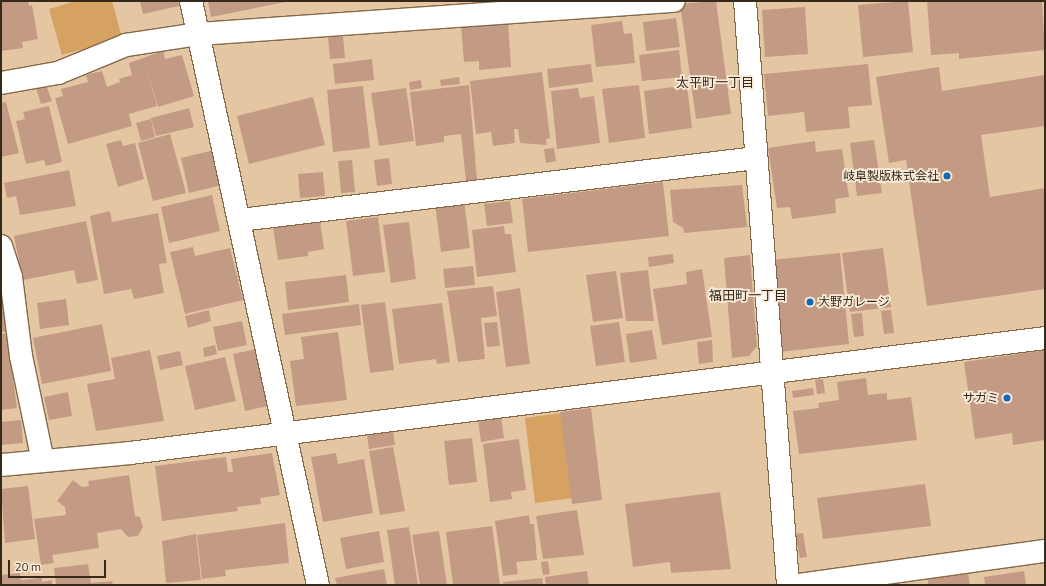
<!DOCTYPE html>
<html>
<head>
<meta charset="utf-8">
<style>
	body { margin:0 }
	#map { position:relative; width:1046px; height:586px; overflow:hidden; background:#e4c6a3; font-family:"Titillium Web","Noto Sans JP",sans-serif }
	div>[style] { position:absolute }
	.green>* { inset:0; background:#d6a261 }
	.building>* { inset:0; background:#c39b84 }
	.roads { filter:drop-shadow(1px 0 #846948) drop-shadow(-1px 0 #846948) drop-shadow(0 1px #846948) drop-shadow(0 -1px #846948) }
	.minor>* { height:22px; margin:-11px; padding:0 11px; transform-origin:11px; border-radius:11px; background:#fff }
	.dots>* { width:11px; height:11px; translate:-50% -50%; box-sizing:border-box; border:2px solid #f9ead8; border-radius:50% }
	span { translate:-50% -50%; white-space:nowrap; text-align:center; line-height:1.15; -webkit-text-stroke:3.5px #f9ead8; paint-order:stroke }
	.poi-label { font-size:12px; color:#34291b }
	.right { translate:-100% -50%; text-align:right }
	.left { translate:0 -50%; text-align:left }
	.neighbourhood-label { font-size:13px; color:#34291b }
	.frame { position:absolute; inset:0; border:2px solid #34291b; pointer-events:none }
	.scale { position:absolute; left:8px; top:560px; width:98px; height:18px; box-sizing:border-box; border:2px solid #34291b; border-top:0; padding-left:5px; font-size:12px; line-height:14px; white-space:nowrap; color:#34291b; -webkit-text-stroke:3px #f9ead8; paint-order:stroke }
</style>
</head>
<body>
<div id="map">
	<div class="green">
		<i style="clip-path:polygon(76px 1px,112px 1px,122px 38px,62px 55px,49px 9px)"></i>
		<i style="clip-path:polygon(562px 413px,573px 498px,535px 503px,525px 418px)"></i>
	</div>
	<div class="building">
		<i style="clip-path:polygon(1px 1px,28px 1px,29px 6px,32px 5px,38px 39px,22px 42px,23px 48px,1px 51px)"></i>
		<i style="clip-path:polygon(140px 1px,178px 1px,179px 6px,143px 14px)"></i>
		<i style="clip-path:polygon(208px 1px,285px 1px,285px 2px,211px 17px)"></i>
		<i style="clip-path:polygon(716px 1px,731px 114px,696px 119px,680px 4px)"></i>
		<i style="clip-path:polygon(908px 1px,913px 52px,863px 57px,858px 5px)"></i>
		<i style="clip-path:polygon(927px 1px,1042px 1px,1045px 50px,959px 59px,959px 53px,931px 55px)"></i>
		<i style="clip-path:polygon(805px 7px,808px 54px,765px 57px,762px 10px)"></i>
		<i style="clip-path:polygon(676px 18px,680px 47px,646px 51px,643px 22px)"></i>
		<i style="clip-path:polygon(508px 21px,511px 67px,479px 70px,479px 61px,464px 62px,461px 25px)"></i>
		<i style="clip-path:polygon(622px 21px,624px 34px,632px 33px,635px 63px,596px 67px,591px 25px)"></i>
		<i style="clip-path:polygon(343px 36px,345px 58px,330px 59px,328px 37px)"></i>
		<i style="clip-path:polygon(679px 50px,682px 77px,642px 81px,639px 55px)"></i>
		<i style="clip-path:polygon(163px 51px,165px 59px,182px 55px,194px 96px,158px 107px,146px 67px,157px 106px,129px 114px,132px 126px,68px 144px,55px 98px,63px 96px,61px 89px,88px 82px,86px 75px,102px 71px,107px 87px,120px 82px,119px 79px,132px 75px,129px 63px)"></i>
		<i style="clip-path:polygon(372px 59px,374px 80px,335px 84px,333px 64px)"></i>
		<i style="clip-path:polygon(591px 64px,593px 82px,549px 88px,547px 69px)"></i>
		<i style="clip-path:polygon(868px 64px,872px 105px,848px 107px,850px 128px,806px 132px,804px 112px,768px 116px,764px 74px)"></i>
		<i style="clip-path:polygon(939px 67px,942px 91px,1045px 75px,1045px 126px,981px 135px,990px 197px,1045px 188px,1045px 289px,927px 306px,906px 160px,889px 163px,876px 77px)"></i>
		<i style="clip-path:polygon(542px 72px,550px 138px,546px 139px,547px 145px,520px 143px,518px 129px,514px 129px,515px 143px,493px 146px,491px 132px,476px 134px,470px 81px)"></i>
		<i style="clip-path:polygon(459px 77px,460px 84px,441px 86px,440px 80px)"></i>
		<i style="clip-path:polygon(421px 80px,422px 88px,410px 90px,409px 82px)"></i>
		<i style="clip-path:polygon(46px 85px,52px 101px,41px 104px,36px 88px)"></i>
		<i style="clip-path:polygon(469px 85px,477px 180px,466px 181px,461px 134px,444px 136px,444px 142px,416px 146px,410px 92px)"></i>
		<i style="clip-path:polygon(639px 85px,645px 138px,609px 143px,602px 89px)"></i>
		<i style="clip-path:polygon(687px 85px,692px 128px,649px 134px,644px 91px)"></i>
		<i style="clip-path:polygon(363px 86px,370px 148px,333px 152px,327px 90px)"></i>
		<i style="clip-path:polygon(406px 88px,414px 141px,379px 146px,371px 93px)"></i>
		<i style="clip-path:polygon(578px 88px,580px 98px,594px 96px,600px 143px,557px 149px,551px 91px)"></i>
		<i style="clip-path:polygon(313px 97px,325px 145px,249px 164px,237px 116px)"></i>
		<i style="clip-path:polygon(6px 102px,19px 153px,1px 157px,1px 103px)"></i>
		<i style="clip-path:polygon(49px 106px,62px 162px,46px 166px,44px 160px,26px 164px,16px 121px,25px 119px,23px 112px)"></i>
		<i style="clip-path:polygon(189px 108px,194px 127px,156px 136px,151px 118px)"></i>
		<i style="clip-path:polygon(151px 119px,155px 137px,141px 141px,136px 123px)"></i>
		<i style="clip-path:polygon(170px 134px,186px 193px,153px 201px,138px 143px)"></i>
		<i style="clip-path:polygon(121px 140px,123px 146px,135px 143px,144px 179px,118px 187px,106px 144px)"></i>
		<i style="clip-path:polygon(874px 140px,882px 193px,857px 196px,850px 143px)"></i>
		<i style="clip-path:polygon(815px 141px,816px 152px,842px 149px,849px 197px,835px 199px,836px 213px,792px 219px,790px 207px,777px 208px,768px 148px)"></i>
		<i style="clip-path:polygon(554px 148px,556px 161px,546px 163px,544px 149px)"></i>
		<i style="clip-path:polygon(214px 150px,222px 185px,189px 193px,181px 158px)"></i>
		<i style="clip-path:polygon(389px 158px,392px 184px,377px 186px,374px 160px)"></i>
		<i style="clip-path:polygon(352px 160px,355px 192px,341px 193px,338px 161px)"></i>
		<i style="clip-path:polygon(69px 170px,76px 206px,20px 215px,16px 196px,7px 198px,4px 183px)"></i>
		<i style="clip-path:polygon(323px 172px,325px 196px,300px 198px,298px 174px)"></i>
		<i style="clip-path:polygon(663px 182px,669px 236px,528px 252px,522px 199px)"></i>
		<i style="clip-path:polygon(742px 185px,747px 227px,684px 233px,683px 228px,673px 222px,670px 190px)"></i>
		<i style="clip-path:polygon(212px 195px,220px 231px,169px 243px,161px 207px)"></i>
		<i style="clip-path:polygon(464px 200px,470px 248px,441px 252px,435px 203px)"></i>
		<i style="clip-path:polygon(510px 201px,513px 223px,487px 226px,484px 204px)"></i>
		<i style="clip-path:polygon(110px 211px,112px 222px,158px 213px,167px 263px,159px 264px,164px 293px,134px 299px,131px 289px,104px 294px,90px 216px)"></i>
		<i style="clip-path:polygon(378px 217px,385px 272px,353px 276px,346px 221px)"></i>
		<i style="clip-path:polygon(86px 221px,98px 280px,77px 284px,74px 270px,23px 280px,14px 236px)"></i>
		<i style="clip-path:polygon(320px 221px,324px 249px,308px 252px,308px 256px,278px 260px,273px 227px)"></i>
		<i style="clip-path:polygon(409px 222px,416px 279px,391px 283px,383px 225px)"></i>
		<i style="clip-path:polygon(504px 226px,505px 234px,511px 234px,516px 272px,477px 277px,472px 230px)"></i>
		<i style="clip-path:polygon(193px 247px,195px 256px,230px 248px,243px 300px,185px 314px,170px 252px)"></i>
		<i style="clip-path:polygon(883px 248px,891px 307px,850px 312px,842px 253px)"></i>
		<i style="clip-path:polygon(840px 253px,849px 344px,780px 352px,771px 260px)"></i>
		<i style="clip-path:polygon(673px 254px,674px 263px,649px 267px,648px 257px)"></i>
		<i style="clip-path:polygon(750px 255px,757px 346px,749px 356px,732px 358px,724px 258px)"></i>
		<i style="clip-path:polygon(473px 266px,475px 285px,445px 288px,443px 269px)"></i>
		<i style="clip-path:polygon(702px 269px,712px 337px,662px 345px,653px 289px,687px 284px,686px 272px)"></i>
		<i style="clip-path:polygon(648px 270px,654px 321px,626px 321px,620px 273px)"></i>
		<i style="clip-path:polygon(616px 271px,623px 318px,593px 322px,586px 275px)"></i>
		<i style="clip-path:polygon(346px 275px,349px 302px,288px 310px,285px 282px)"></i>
		<i style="clip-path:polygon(1px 285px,8px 331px,1px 332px)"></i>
		<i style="clip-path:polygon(493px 286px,497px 316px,481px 318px,485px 359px,458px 362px,447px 291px)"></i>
		<i style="clip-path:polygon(520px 288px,530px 364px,506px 367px,496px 292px)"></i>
		<i style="clip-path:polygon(66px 299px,69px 325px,40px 329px,37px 303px)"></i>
		<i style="clip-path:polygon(385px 302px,394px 370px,370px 373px,361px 305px)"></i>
		<i style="clip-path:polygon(442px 303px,450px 362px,437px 364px,436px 359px,399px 364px,392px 309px)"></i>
		<i style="clip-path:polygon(359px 304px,361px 325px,285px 335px,282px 314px)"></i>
		<i style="clip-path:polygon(209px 310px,211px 321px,188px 328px,185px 316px)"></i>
		<i style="clip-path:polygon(891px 310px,894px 333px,884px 334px,881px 311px)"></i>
		<i style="clip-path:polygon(862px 313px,864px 336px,854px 337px,851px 314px)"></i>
		<i style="clip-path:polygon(242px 321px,247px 345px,218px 351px,213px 327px)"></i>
		<i style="clip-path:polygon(497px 322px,500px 346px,487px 347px,484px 323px)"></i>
		<i style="clip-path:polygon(619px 322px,625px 362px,596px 366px,590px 326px)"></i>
		<i style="clip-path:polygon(102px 324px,111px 371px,42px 384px,33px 338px)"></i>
		<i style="clip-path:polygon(652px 330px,657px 359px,630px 363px,626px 334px)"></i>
		<i style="clip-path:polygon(338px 332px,347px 400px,296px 406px,290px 361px,304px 359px,301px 337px)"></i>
		<i style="clip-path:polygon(7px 333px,17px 408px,1px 410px,1px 334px)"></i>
		<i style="clip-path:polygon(712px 340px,713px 362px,699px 364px,697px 342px)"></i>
		<i style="clip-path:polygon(215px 345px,217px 354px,204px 357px,203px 348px)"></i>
		<i style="clip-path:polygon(261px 348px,273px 405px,245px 411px,233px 354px)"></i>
		<i style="clip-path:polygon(150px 350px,164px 421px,96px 431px,87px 384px,115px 379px,111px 358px)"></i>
		<i style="clip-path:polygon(1045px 350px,1045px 440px,1013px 445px,1012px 433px,975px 439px,964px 362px)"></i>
		<i style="clip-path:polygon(180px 351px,183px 365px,160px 370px,157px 356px)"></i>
		<i style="clip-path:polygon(225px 357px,236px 401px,195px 410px,185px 366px)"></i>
		<i style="clip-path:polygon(866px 378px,868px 395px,887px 393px,887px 400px,911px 397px,917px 440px,799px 454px,793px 411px,819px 408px,818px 403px,839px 400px,837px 382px)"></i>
		<i style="clip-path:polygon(823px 379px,825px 393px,817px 394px,815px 380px)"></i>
		<i style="clip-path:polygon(813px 388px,814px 395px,793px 398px,792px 391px)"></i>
		<i style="clip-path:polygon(68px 392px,72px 416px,49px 420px,44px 397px)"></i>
		<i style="clip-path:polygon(591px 408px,602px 500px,572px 504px,560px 412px)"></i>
		<i style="clip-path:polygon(501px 417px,504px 438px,481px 442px,478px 420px)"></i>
		<i style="clip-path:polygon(21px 420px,23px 443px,1px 445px,1px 422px)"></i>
		<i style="clip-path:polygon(393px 431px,395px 445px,369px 449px,367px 435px)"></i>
		<i style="clip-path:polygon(472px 438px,477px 482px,449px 485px,444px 441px)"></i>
		<i style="clip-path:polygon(519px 439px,526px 490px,511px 492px,512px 499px,490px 502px,483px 444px)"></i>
		<i style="clip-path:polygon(393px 447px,405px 511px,380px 515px,369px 451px)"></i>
		<i style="clip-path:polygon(272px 453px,280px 495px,260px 498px,261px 504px,237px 507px,238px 511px,162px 521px,155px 466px,226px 457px,228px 472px,233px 472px,231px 459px)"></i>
		<i style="clip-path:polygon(336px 453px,338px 464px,364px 459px,373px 513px,323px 522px,311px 457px)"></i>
		<i style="clip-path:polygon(129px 475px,135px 516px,140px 517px,143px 527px,138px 536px,128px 537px,121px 529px,97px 533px,99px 548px,52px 555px,54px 563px,41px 565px,34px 519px,66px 515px,65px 507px,57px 501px,73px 480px,82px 487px,89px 486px,88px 481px)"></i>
		<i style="clip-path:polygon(925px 484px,931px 526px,823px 539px,817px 498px)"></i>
		<i style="clip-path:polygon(28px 486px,35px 539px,5px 543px,1px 489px)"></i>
		<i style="clip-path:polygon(720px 492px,731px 569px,671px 573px,670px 562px,633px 567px,625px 504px)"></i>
		<i style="clip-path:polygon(577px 510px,584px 555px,543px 559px,536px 516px)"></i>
		<i style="clip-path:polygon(529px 515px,530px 524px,534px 524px,537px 560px,516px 562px,518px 574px,503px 576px,495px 521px)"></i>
		<i style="clip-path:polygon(285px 523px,289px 563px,225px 570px,226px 576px,202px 579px,197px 535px)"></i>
		<i style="clip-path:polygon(492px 526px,500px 585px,453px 585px,446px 532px)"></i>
		<i style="clip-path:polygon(409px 527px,418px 585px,395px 585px,387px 530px)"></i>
		<i style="clip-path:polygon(379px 531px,384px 562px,346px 569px,340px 538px)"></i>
		<i style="clip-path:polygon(439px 531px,447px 585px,420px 585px,412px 535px)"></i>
		<i style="clip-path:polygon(803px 533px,807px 557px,800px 558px,795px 534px)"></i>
		<i style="clip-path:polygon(196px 534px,201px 580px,166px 583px,162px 541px)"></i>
		<i style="clip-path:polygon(548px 561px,550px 574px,543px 575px,541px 562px)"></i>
		<i style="clip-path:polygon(88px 564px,91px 583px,112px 581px,113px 585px,56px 585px,54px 568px)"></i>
		<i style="clip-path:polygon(384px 569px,387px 585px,337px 585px,335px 578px)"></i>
		<i style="clip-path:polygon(587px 571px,589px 585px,546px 585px,545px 577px)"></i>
		<i style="clip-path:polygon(1024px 571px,1026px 585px,985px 585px,984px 577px)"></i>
		<i style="clip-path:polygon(20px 573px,21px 580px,42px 578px,42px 582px,52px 580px,52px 585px,1px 585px,1px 575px)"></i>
		<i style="clip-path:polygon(968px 573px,970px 585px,928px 585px,928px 579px)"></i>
		<i style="clip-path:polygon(542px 578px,543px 585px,504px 585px,503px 582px)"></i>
	</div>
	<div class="roads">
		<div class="minor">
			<i style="left:191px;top:1px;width:598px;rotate:77.73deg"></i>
			<i style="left:745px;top:1px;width:586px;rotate:85.79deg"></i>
			<i style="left:1px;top:83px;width:58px;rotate:-10deg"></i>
			<i style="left:58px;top:73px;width:74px;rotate:-22.4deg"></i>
			<i style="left:126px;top:45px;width:74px;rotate:-8.6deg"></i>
			<i style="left:199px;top:34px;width:476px;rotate:-4deg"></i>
			<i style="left:240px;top:220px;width:520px;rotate:-6.85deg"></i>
			<i style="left:1px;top:246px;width:33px;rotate:72deg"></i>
			<i style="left:11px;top:277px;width:80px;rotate:82.8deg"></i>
			<i style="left:21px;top:356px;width:107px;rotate:78.2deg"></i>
			<i style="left:1px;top:465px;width:130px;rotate:-5.3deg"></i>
			<i style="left:130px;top:453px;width:922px;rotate:-7.16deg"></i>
			<i style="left:799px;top:585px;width:248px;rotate:-7.9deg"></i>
		</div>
	</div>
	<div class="dots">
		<i style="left:947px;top:176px;background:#1069b6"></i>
		<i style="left:810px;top:302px;background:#1069b6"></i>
		<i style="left:1007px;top:398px;background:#1069b6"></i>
	</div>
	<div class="poi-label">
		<span class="right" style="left:939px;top:176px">岐阜製版株式会社</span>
		<span class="left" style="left:818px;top:302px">大野ガレージ</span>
		<span class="right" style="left:999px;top:398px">サガミ</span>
	</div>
	<div class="neighbourhood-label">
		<span style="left:715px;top:82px">太平町一丁目</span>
		<span style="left:748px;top:295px">福田町一丁目</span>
	</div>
	<div class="frame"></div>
	<div class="scale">20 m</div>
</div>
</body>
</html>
